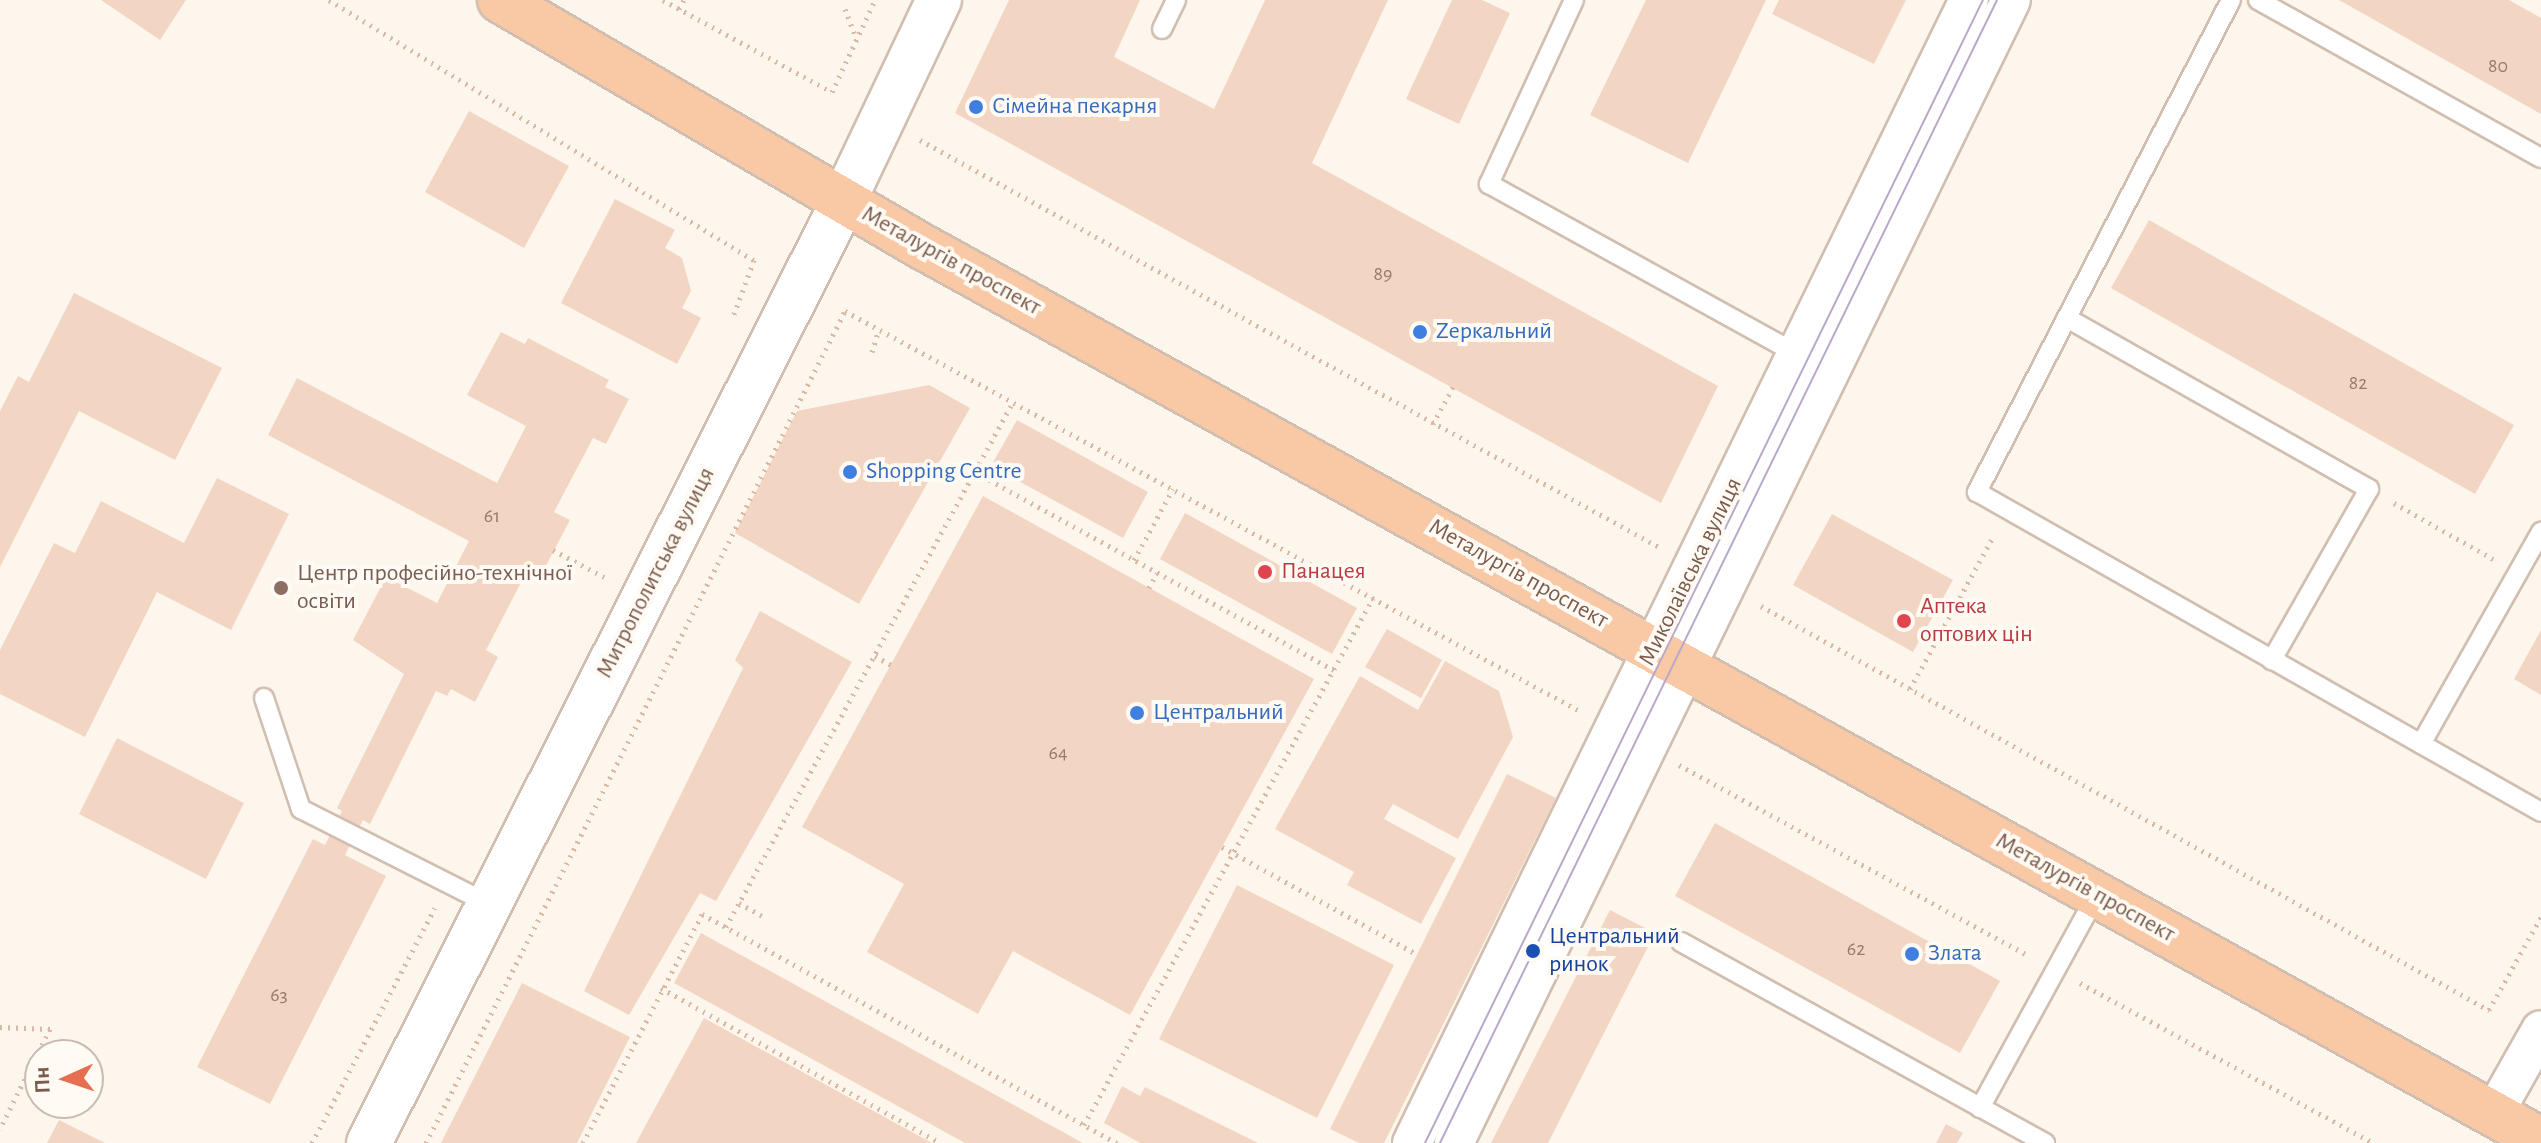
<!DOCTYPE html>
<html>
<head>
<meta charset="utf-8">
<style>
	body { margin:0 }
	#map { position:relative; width:2541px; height:1143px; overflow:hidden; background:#fdf6ec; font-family:"Alegreya Sans",sans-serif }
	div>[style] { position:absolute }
	.building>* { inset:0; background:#f3d5c3 }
	.path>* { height:5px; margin-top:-2.5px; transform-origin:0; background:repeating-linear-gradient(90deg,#d9b8a5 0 2px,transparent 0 8px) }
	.roads { filter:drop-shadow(2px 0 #d1beb0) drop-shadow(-2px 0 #d1beb0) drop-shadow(0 2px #d1beb0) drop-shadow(0 -2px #d1beb0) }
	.service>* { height:18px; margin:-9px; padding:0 9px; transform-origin:9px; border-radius:9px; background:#fff }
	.minor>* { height:38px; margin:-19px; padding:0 19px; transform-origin:19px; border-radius:19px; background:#fff }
	.tertiary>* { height:44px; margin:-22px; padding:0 22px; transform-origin:22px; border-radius:22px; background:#fff }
	.secondary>* { height:44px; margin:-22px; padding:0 22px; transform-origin:22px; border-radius:22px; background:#fff }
	.trunk>* { height:44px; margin:-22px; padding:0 22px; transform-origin:22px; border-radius:22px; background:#f9c8a4 }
	.tram>* { height:2px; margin:-1px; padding:0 1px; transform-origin:1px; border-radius:1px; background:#b9a8c9 }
	.dots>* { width:22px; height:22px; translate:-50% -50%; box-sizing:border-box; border:4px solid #fffaf3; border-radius:50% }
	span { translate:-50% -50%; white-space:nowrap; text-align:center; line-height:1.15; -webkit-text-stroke:8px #fffaf3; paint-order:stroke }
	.number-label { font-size:20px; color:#987a6a }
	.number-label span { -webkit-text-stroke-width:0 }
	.shop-label { font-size:24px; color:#366cbe }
	.left { translate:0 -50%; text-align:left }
	.street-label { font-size:24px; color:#7a5c4d }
	.health-label { font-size:24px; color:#be3a42 }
	.education-label { font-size:24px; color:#785e54 }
	.transit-label { font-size:24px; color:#164399 }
	.north { position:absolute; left:24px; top:1039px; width:80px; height:80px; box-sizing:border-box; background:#fffaf3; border:2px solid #cabbb1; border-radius:50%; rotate:267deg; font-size:22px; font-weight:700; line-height:32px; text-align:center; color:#7a5c4d }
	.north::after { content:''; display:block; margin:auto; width:28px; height:36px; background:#e76f51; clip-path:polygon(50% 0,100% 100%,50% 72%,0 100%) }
</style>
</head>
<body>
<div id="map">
	<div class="building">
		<i style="clip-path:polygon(101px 0,186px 0,160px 40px)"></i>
		<i style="clip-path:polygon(1009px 0,1140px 0,1114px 57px,1214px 109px,1265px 0,1388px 0,1312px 163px,1718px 386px,1661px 503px,955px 113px)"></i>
		<i style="clip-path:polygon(1452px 0,1482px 0,1510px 13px,1459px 124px,1406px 99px)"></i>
		<i style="clip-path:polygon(1646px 0,1766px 0,1688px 163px,1590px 115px)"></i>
		<i style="clip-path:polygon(1779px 0,1906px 0,1874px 64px,1772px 14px)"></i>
		<i style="clip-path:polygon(2339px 0,2509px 0,2541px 18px,2541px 114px)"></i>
		<i style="clip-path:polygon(469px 111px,569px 166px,524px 248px,425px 192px)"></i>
		<i style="clip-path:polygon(615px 199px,675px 230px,665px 248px,682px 258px,691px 291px,682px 308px,701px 318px,677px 364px,561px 303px)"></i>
		<i style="clip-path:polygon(2149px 220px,2514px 425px,2475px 494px,2111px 288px)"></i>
		<i style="clip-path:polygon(74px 293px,222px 368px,175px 460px,79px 411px,0 567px,0 411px,18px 376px,29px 382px)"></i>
		<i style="clip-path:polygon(501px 332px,525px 344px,528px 338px,609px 380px,605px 387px,629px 399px,606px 444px,593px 438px,554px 512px,570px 520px,540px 577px,527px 571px,486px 650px,498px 657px,475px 702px,451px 689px,447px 696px,436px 691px,370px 824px,363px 820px,345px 855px,386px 876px,270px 1104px,197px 1067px,313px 839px,325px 845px,342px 811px,337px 808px,404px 674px,353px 640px,386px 577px,437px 603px,469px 541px,268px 435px,297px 378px,497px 483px,526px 426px,467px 395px)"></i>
		<i style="clip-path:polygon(929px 385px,970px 408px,859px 604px,735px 533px,797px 411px)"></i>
		<i style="clip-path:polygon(1017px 420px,1148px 492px,1123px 538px,991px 466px)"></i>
		<i style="clip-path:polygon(217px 478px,289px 514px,231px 630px,157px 592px,85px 737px,0 694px,0 650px,54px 543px,75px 553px,101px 501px,184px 543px)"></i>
		<i style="clip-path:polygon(983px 496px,1314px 679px,1130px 1015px,1013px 951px,978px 1014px,867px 952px,904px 884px,802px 827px)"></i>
		<i style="clip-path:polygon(1185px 513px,1357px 608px,1332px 654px,1160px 559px)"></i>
		<i style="clip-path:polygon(1832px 514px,1953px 580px,1913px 652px,1793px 585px)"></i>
		<i style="clip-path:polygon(760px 611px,852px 662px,716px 901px,700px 893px,629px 1015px,584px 991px,743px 668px,735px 660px)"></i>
		<i style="clip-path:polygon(1387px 629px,1442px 660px,1421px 698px,1365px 667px)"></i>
		<i style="clip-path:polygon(2541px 630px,2541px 695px,2514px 679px)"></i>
		<i style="clip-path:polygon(1445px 661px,1499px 691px,1513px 737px,1458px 839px,1393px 804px,1384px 819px,1456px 858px,1421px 924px,1347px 885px,1354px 872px,1275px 829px,1360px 676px,1418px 710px)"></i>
		<i style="clip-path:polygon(117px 738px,244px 803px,206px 879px,79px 814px)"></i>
		<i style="clip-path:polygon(1507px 774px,1556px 798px,1384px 1143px,1359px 1143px,1330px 1129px)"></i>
		<i style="clip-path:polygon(1715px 823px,2000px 981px,1960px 1053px,1675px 896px)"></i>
		<i style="clip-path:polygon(1237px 885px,1394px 965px,1317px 1118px,1159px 1039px)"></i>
		<i style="clip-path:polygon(1610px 910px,1655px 933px,1548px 1143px,1491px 1143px)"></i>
		<i style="clip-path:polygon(701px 933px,1083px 1143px,965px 1143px,674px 983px)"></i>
		<i style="clip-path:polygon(522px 983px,630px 1037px,577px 1143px,441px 1143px)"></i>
		<i style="clip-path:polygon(704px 1018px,932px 1143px,636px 1143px)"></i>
		<i style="clip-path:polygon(1122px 1086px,1140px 1096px,1145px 1087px,1258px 1143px,1140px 1143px,1104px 1123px)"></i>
		<i style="clip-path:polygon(59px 1120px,105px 1143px,47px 1143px)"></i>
		<i style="clip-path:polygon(1946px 1124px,1963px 1133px,1957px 1143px,1936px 1143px)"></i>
	</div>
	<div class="path">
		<i style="left:329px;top:0;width:498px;rotate:31.5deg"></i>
		<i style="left:754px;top:260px;width:61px;rotate:110.2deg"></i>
		<i style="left:663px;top:0;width:192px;rotate:28.6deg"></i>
		<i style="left:832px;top:92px;width:102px;rotate:-64.9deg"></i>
		<i style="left:679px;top:9px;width:10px;rotate:-61deg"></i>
		<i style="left:845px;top:9px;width:31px;rotate:69deg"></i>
		<i style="left:920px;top:140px;width:844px;rotate:28.84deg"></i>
		<i style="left:872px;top:352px;width:24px;rotate:-73deg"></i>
		<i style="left:1433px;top:424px;width:42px;rotate:-61.6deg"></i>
		<i style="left:975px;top:472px;width:410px;rotate:28.9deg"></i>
		<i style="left:2394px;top:503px;width:114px;rotate:29.5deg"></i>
		<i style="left:553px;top:550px;width:58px;rotate:27.9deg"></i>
		<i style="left:1134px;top:560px;width:81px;rotate:-61.2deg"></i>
		<i style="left:1149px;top:588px;width:17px;rotate:-62deg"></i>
		<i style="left:1761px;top:606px;width:833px;rotate:29.03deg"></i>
		<i style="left:2489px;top:1010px;width:107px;rotate:-60.8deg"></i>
		<i style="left:875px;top:656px;width:18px;rotate:29deg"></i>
		<i style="left:1910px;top:689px;width:175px;rotate:-61.4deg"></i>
		<i style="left:1679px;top:765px;width:399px;rotate:28.6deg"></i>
		<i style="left:1222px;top:847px;width:222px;rotate:28.8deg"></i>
		<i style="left:739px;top:903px;width:26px;rotate:29deg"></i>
		<i style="left:726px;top:927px;width:598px;rotate:-61.34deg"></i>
		<i style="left:2080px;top:983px;width:335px;rotate:28.6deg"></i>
		<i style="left:661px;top:988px;width:320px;rotate:29deg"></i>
		<i style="left:0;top:1027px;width:50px;rotate:2.3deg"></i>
		<i style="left:50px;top:1029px;width:112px;rotate:116.6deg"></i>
		<i style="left:1084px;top:1125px;width:601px;rotate:-61.26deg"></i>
		<i style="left:312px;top:1143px;width:265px;rotate:-62.4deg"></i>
		<i style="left:426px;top:1143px;width:932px;rotate:-63.27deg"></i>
		<i style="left:845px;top:311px;width:835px;rotate:28.56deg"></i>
		<i style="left:583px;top:1143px;width:258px;rotate:-62.5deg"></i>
		<i style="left:702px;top:914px;width:474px;rotate:28.9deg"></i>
	</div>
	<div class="roads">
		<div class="service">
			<i style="left:1574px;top:0;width:203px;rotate:114.8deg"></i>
			<i style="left:1489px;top:184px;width:354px;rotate:28.9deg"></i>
			<i style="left:2231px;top:0;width:554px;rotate:117.31deg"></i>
			<i style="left:1977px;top:492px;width:648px;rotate:29.57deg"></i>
			<i style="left:2258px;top:0;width:324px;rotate:29.2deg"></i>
			<i style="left:1162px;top:29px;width:32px;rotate:-64deg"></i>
			<i style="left:2067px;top:318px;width:347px;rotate:29.5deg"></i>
			<i style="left:2369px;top:489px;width:197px;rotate:119.6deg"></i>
			<i style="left:264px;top:698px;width:117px;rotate:71.6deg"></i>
			<i style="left:301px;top:809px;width:211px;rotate:26.8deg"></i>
			<i style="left:2421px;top:744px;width:244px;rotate:-60.5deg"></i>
			<i style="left:1681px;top:942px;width:416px;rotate:28.9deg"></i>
			<i style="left:1980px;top:1108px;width:244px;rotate:-61.3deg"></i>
		</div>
		<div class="minor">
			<i style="left:2494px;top:1113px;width:95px;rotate:-60.5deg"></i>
			<i style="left:1412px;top:1143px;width:1271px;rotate:-64.02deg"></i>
			<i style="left:1454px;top:1143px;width:1271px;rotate:-64.02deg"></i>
		</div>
		<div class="tertiary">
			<i style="left:843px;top:202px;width:224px;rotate:-64.6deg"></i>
		</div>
		<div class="secondary">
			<i style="left:369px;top:1143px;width:1054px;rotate:-63.26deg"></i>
		</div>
		<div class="trunk">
			<i style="left:500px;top:0;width:490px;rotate:30.3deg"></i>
			<i style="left:923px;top:247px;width:1848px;rotate:28.9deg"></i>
		</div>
	</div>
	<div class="tram">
		<i style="left:1425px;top:1143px;width:1272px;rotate:-63.98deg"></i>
		<i style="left:1440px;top:1143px;width:1271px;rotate:-64.02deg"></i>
	</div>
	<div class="dots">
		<i style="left:976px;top:107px;background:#3f7fe0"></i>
		<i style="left:1420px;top:332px;background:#3f7fe0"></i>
		<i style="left:850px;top:472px;background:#3f7fe0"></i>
		<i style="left:1265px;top:572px;background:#e0444e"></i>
		<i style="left:281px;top:588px;background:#8d6e63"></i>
		<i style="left:1904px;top:621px;background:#e0444e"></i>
		<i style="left:1137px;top:713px;background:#3f7fe0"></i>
		<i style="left:1533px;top:951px;background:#1a4fb4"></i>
		<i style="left:1912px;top:954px;background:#3f7fe0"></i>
	</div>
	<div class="number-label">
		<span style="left:2498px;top:66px">80</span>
		<span style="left:1383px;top:274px">89</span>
		<span style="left:2358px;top:383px">82</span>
		<span style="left:492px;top:516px">61</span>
		<span style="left:1058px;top:753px">64</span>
		<span style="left:1856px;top:949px">62</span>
		<span style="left:279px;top:995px">63</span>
	</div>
	<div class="shop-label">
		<span class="left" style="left:992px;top:107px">Сімейна пекарня</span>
		<span class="left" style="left:1436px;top:332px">Zеркальний</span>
		<span class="left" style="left:866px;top:472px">Shopping Centre</span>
		<span class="left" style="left:1153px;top:713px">Центральний</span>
		<span class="left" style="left:1928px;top:954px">Злата</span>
	</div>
	<div class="street-label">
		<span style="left:951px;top:261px;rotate:29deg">Металургів проспект</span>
		<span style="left:1691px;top:572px;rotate:-64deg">Миколаївська вулиця</span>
		<span style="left:656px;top:573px;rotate:-63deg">Митрополитська вулиця</span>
		<span style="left:1518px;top:574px;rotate:29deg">Металургів проспект</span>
		<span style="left:2085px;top:888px;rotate:29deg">Металургів проспект</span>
	</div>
	<div class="health-label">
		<span class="left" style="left:1281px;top:572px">Панацея</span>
		<span class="left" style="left:1920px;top:621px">Аптека<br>оптових цін</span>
	</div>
	<div class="education-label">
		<span class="left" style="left:297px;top:588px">Центр професійно-технічної<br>освіти</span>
	</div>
	<div class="transit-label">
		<span class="left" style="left:1549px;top:951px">Центральний<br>ринок</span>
	</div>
	<div class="north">Пн</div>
</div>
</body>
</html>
